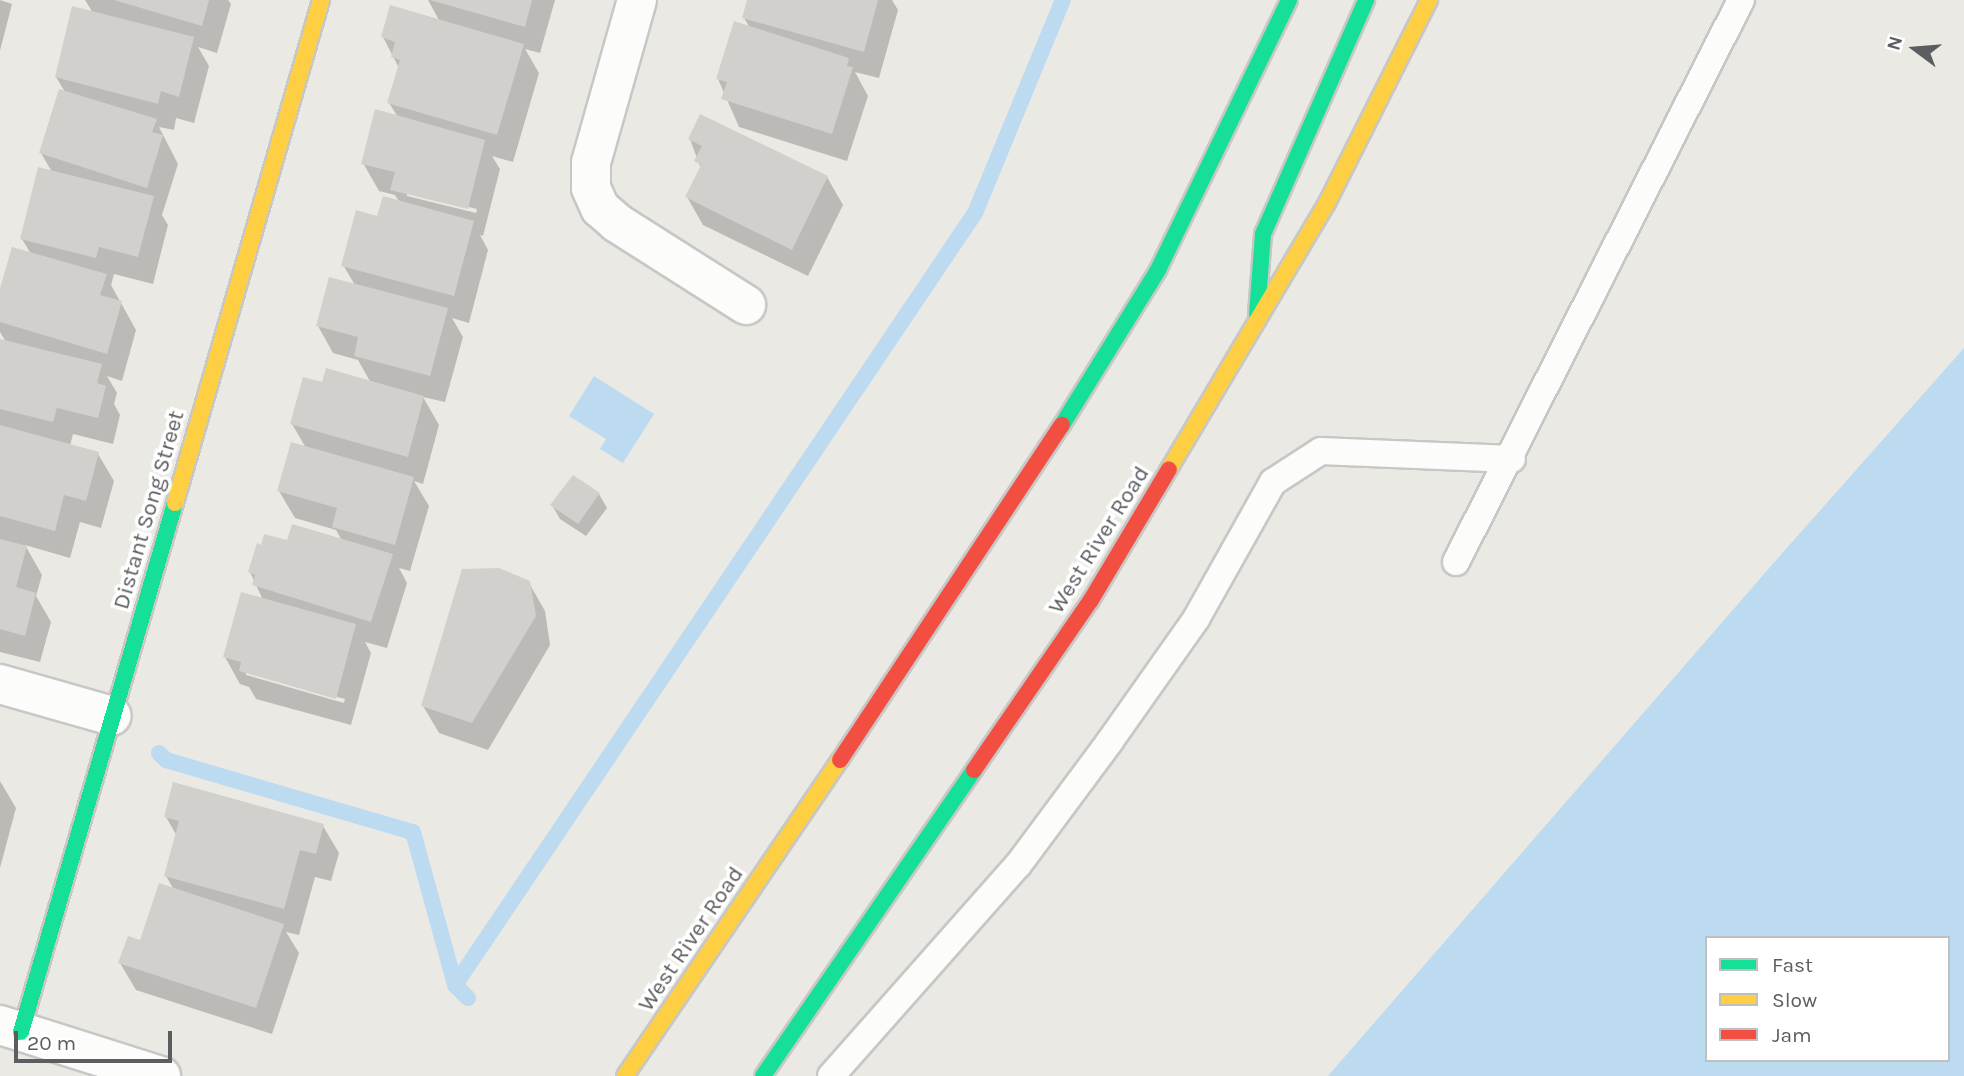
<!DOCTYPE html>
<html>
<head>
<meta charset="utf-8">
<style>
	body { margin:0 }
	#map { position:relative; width:1964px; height:1076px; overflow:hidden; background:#eae9e4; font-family:Karla,sans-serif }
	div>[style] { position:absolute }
	.water>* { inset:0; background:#bcdaf0 }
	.shadow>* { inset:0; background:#0003 }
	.stream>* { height:16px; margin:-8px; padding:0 8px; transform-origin:8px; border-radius:8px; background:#bcdaf0 }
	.building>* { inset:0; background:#d1d0cd }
	.roads { filter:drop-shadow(2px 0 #c7c7c6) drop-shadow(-2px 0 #c7c7c6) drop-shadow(0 2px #c7c7c6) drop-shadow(0 -2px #c7c7c6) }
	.lane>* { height:26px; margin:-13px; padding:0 13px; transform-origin:13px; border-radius:13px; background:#fcfcfb }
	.street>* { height:38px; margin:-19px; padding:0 19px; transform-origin:19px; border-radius:19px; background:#fcfcfb }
	.fast>* { height:16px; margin:-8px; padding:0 8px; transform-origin:8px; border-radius:8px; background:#16e098 }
	.slow>* { height:16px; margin:-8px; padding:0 8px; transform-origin:8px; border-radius:8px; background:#ffcf43 }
	.jam>* { height:16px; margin:-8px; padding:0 8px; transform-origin:8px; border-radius:8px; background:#f24e42 }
	span { translate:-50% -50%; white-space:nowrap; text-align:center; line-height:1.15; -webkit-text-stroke:7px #fff; paint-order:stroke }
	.street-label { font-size:23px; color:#5b5e61 }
	.legend { position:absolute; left:1705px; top:936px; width:245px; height:126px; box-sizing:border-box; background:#fff; border:2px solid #bdbfc0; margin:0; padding:9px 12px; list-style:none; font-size:21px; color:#5b5e61 }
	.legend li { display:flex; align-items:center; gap:14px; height:35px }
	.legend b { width:35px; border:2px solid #bdbfc0 }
	.north { position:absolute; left:1880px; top:14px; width:70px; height:70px; -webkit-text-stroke:5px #fff; paint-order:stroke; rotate:286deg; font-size:19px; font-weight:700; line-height:28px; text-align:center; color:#5b5e61 }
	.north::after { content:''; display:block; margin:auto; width:24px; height:32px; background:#5b5e61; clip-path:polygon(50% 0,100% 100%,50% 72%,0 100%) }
	.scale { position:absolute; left:14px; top:1031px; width:158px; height:32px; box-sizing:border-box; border:4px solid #5b5e61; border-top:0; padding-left:9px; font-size:21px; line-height:24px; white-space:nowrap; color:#5b5e61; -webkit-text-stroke:5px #fff; paint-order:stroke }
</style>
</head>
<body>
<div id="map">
	<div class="water">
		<i style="clip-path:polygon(evenodd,1964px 348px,1964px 1076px,1328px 1076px,1771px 566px,1964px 348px,1707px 938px,1948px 938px,1948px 1060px,1707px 1060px,1707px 938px)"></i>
		<i style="clip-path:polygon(594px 376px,654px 414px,623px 463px,600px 449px,606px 439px,569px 416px)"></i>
	</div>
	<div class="shadow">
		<i style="clip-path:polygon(0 0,12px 4px,0 51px)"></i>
		<i style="clip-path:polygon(85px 0,228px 0,231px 4px,217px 53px,198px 47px,209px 66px,194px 123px,176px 118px,174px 130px,159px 127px,178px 164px,162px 215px,168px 225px,153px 284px,114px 274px,111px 285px,136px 330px,122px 381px,107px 376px,117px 393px,114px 404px,120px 415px,113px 444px,73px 434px,70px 446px,98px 454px,114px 481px,101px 528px,80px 522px,70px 558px,25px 545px,42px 575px,36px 596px,51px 622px,40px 662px,0 652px,0 341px,6px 342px,0 332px,0 294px,31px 254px,22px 239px,52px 172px,41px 153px,65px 92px,56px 77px,93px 13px)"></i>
		<i style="clip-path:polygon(evenodd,428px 0,555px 0,540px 53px,525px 49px,539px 73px,513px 162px,492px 156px,500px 169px,483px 236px,480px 235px,488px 250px,469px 323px,452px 318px,463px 337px,445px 402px,423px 397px,439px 425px,423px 484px,414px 481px,429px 506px,410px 571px,399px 568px,407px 583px,387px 648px,365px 642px,371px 653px,351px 725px,256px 699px,249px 687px,240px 684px,225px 657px,263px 600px,250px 572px,288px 542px,342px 541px,336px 530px,295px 518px,279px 491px,306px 448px,292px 424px,324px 384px,371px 383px,358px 360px,333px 353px,318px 326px,355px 285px,343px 265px,379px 218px,400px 203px,395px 195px,379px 191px,363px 163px,398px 117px,389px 103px,399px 68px,383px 37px,440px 22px,428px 0,407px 192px,477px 209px,476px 213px,407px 196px,407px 192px,428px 0,246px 672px,345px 699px,344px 703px,246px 675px,246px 672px)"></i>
		<i style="clip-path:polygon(749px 0,892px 0,898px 10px,879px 78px,855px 72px,868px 96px,847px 161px,739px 127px,718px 79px,750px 28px,744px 18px)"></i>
		<i style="clip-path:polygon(690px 139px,827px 177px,843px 205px,808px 276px,703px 225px,687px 197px,701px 169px)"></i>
		<i style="clip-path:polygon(599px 494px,607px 508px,586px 536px,560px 519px,552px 505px)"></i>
		<i style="clip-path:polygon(529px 583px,545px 611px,550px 645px,488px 750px,439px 733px,423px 706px)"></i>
		<i style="clip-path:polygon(0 781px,16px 808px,0 868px)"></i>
		<i style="clip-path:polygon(166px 817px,323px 826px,339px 853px,331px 881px,315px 877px,299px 935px,286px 932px,299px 953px,272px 1034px,136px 990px,120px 963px,141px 942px,174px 890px,166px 876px,177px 836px)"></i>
	</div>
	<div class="stream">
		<i style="left:159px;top:753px;width:10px;rotate:45deg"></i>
		<i style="left:166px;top:760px;width:257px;rotate:16.3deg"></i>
		<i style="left:413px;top:832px;width:159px;rotate:74.6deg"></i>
		<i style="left:468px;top:998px;width:18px;rotate:-135deg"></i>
		<i style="left:455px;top:985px;width:931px;rotate:-56.04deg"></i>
		<i style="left:975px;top:213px;width:230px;rotate:-67.6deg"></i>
	</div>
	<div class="building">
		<i style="clip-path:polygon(114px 0,209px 0,202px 26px)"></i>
		<i style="clip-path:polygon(430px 0,532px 0,525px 27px)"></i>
		<i style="clip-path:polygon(747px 0,878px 0,864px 52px,742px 18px)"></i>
		<i style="clip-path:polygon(390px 5px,524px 44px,497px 135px,387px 103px,400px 60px,391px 57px,395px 42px,381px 37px)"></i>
		<i style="clip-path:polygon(72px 6px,194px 37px,179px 97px,161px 91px,158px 104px,55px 77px)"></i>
		<i style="clip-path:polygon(734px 21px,849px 58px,847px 66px,853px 67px,832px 134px,721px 99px,727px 82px,716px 79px)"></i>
		<i style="clip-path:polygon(59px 89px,157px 119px,152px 132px,163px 135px,147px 188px,39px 153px)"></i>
		<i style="clip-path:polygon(375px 109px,485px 140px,468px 209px,390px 190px,395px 172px,361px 164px)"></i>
		<i style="clip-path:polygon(700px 114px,828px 176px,792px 250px,685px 197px,701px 165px,694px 161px,702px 146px,688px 139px)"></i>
		<i style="clip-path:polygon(38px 167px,154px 196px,138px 257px,99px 247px,96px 258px,20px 239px)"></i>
		<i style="clip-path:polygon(383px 196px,474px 221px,454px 296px,341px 266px,356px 210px,377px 216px)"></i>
		<i style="clip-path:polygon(12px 247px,107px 274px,100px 295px,122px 301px,107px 354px,0 322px,0 288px)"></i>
		<i style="clip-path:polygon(329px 277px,448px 308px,430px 376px,354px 356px,358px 337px,316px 326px)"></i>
		<i style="clip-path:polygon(0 339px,102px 364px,97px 383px,106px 386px,98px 418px,57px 408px,53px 422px,0 409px)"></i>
		<i style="clip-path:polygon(326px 368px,424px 396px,408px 457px,290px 424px,303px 377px,322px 382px)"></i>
		<i style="clip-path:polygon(0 425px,99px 452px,86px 501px,64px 495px,55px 531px,0 516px)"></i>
		<i style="clip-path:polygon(291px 442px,414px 477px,395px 545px,332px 527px,337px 508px,277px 491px)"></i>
		<i style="clip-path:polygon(573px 475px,600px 493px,578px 524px,550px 505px)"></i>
		<i style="clip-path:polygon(292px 524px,393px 554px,371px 622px,252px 585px,255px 575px,248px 572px,257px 543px,261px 545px,264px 534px,287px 540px)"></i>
		<i style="clip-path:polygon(0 539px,27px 546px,16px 587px,36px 593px,25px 636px,0 629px)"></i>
		<i style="clip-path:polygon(499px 568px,530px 581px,536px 616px,472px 723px,421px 706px,462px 569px)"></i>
		<i style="clip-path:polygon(241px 592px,356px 624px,336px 699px,239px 671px,241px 662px,223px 657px)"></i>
		<i style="clip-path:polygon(173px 782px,324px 824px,316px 854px,300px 850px,284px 909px,164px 876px,179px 821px,164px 817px)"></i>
		<i style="clip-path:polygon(159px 883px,284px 924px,256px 1008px,118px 963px,128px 936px,140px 940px)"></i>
	</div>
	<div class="roads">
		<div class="lane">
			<i style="left:1456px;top:562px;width:630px;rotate:-63.11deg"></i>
			<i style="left:831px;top:1076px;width:282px;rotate:-48.5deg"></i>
			<i style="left:1018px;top:865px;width:154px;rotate:-53.4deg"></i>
			<i style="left:1110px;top:741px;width:149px;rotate:-54.8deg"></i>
			<i style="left:1196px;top:619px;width:157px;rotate:-60.7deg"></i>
			<i style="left:1273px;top:482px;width:57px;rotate:-32.9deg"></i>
			<i style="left:1321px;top:451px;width:191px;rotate:2.4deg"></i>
		</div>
		<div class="street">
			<i style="left:637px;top:0;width:169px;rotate:105.8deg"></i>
			<i style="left:591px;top:163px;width:25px;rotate:90deg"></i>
			<i style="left:591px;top:188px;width:22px;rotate:66deg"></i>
			<i style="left:600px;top:208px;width:23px;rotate:41deg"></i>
			<i style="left:617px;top:223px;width:153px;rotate:32.4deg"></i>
			<i style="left:0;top:684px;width:116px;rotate:15.9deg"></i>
			<i style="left:0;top:1025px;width:169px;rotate:17.6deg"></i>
		</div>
		<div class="fast">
			<i style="left:1257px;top:314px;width:80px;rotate:-85.7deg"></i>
			<i style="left:1263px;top:234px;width:256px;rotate:-66.2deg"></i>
			<i style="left:1062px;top:425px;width:182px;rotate:-58.2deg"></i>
			<i style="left:1158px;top:270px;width:300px;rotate:-64.1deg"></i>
			<i style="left:21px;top:1032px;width:551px;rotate:-73.77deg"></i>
			<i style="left:763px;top:1076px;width:372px;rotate:-55.4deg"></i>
		</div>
		<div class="slow">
			<i style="left:1169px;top:469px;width:309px;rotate:-59.3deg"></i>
			<i style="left:1327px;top:203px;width:227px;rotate:-63.3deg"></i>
			<i style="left:175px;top:503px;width:524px;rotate:-73.81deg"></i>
			<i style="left:625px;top:1076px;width:382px;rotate:-55.8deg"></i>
		</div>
		<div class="jam">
			<i style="left:840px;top:760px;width:402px;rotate:-56.5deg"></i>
			<i style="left:974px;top:770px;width:206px;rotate:-55.5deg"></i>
			<i style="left:1091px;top:600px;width:152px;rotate:-59.2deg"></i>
		</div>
	</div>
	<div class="street-label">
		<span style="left:149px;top:510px;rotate:-74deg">Distant Song Street</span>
		<span style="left:1099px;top:540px;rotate:-58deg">West River Road</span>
		<span style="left:691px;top:939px;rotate:-56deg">West River Road</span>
	</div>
	<ul class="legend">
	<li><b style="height:9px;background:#16e098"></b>Fast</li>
	<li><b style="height:9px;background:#ffcf43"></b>Slow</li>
	<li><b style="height:9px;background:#f24e42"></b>Jam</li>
	</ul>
	<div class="north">N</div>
	<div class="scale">20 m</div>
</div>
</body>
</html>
